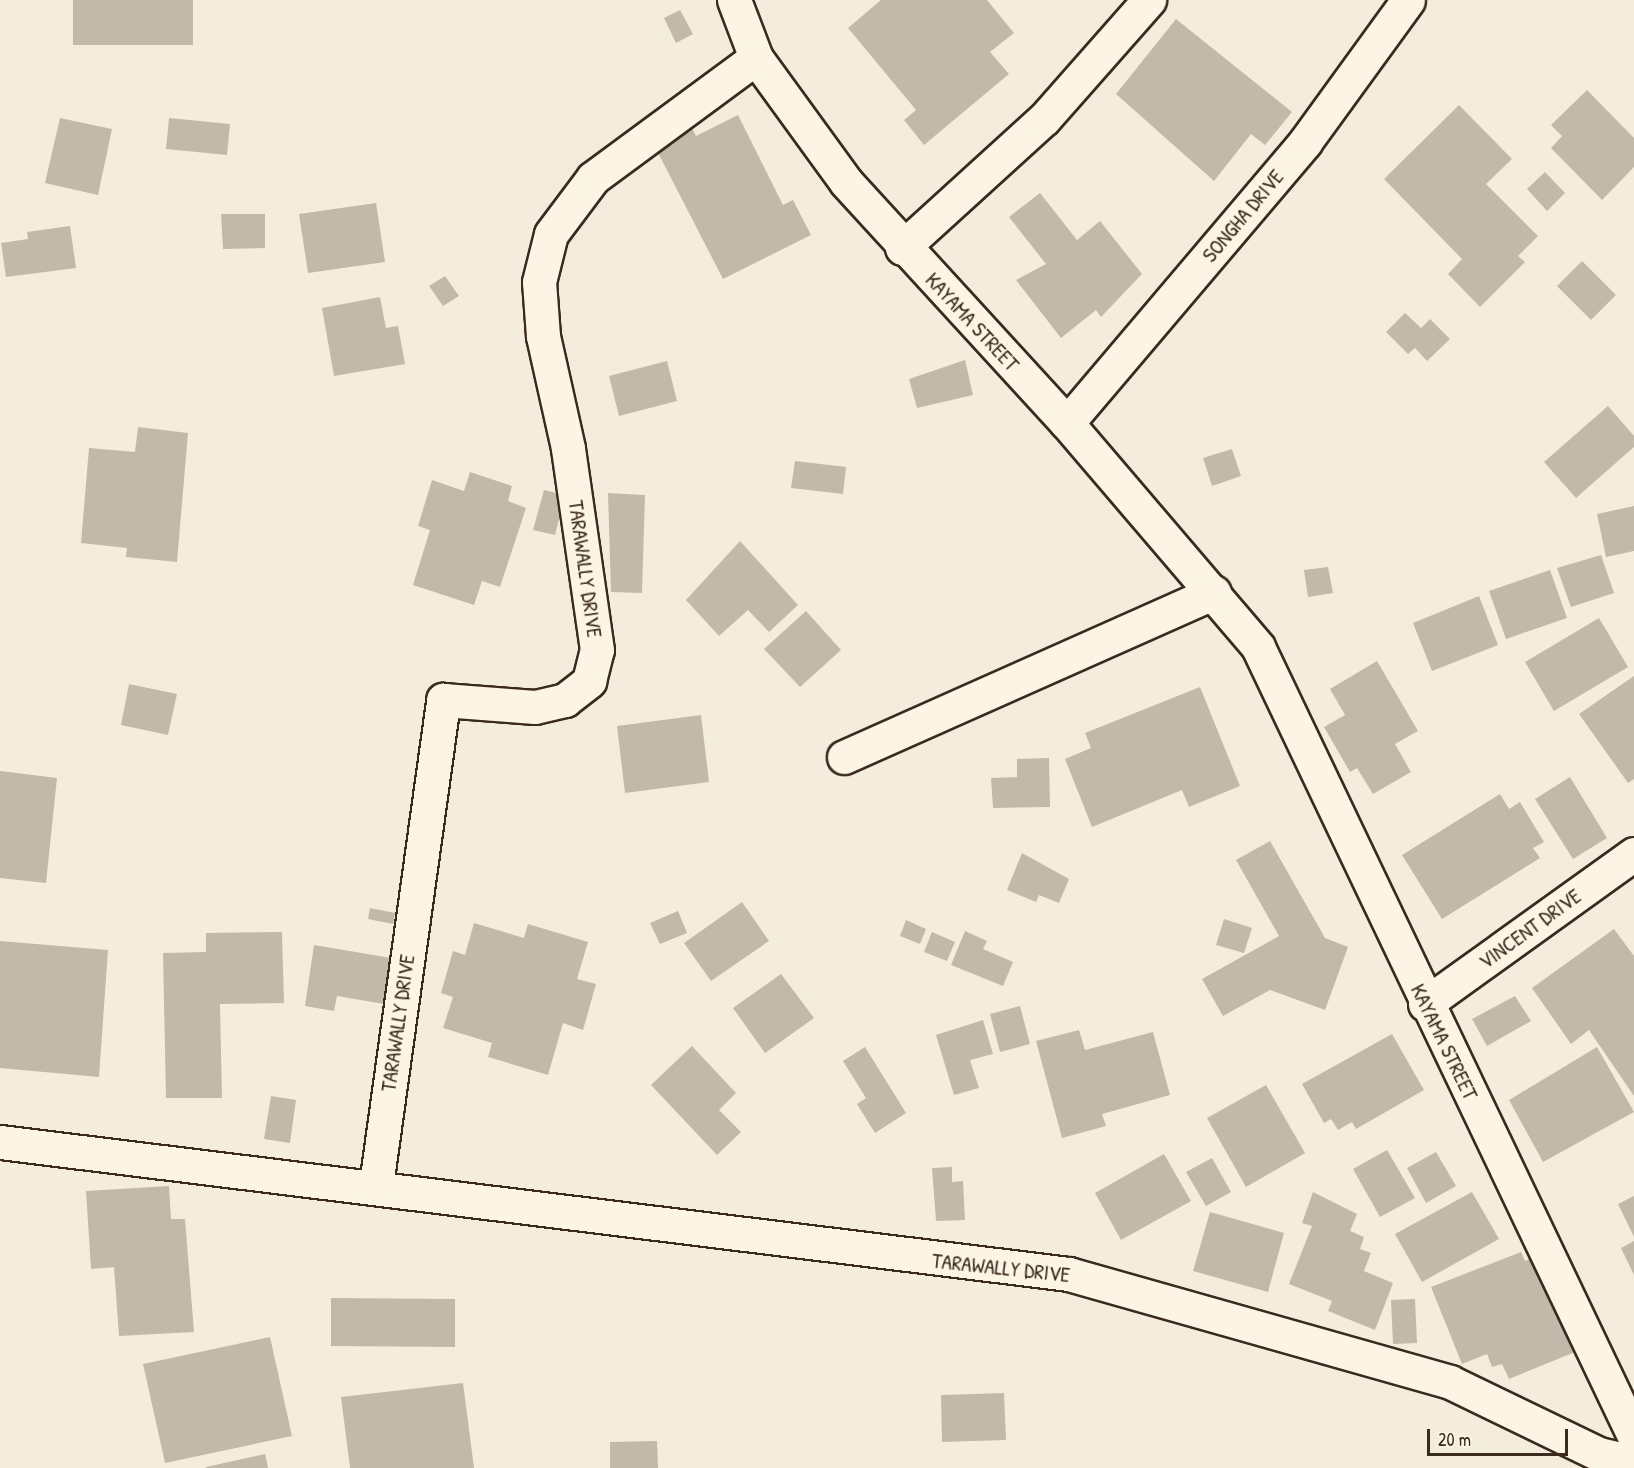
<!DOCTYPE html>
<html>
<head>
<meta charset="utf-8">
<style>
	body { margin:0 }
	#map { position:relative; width:1634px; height:1468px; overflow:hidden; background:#f4eddd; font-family:"Patrick Hand",sans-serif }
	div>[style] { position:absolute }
	.building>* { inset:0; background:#c3b9aa }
	.roads { filter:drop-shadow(2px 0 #3b2a1e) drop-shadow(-2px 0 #3b2a1e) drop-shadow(0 2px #3b2a1e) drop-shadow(0 -2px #3b2a1e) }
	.street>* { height:33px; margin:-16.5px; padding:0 16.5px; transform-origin:16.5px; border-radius:16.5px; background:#fcf5e5 }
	span { translate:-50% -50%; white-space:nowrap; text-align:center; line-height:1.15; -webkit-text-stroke:6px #fcf5e5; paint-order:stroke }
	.street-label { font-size:21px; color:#3b2a1e }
	.scale { position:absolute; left:1427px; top:1429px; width:141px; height:27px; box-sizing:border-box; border:3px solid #3b2a1e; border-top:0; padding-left:8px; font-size:18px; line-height:21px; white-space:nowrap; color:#3b2a1e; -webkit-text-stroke:4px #fcf5e5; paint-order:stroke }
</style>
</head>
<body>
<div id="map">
	<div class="building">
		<i style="clip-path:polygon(73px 0,193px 0,193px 45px,73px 45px)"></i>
		<i style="clip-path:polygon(881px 0,987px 0,1014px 33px,990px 52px,1009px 74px,924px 145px,904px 120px,916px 110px,848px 28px)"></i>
		<i style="clip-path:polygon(680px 10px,693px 34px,676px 43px,664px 18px)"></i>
		<i style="clip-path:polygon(1176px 19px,1292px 112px,1265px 145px,1251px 134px,1214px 181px,1116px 94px)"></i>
		<i style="clip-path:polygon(1587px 90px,1634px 138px,1634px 167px,1602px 200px,1551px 148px,1562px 136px,1551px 125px)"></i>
		<i style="clip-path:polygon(1459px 105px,1512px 159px,1486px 184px,1538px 236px,1518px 256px,1525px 262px,1480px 307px,1448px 274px,1462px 259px,1384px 179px)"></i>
		<i style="clip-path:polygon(738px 115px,783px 205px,793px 200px,811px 235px,723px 279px,654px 145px,691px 126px,696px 136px)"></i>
		<i style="clip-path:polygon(60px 118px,112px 129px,98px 195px,45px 183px)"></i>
		<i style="clip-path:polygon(169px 118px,230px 124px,227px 155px,166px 149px)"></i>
		<i style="clip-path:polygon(1545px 172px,1565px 193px,1547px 211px,1527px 189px)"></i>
		<i style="clip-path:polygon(1040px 193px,1077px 240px,1100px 221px,1142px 274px,1101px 317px,1096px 310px,1061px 338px,1016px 280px,1046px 264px,1009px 217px)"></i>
		<i style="clip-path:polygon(376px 203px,385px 262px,308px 273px,299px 214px)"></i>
		<i style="clip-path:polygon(221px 214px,265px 214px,265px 248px,223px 249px)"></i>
		<i style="clip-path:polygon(70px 226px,76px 268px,6px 277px,1px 243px,28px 239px,27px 232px)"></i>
		<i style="clip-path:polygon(1582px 261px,1616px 295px,1591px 320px,1557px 286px)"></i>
		<i style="clip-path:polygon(445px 276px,459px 296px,443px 306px,429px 286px)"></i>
		<i style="clip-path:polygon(380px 297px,386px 328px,398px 326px,405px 364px,334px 376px,322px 308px)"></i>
		<i style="clip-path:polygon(1405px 313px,1421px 328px,1430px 319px,1450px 339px,1427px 361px,1415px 348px,1408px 354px,1386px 332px)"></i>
		<i style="clip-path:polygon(965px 360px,973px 395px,917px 408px,909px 379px)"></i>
		<i style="clip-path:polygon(667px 361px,677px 401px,619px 416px,609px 376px)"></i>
		<i style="clip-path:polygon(1608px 406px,1634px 436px,1634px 447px,1576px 498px,1544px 462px)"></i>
		<i style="clip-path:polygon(138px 427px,188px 433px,177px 562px,126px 557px,127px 548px,81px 543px,89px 448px,135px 452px)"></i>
		<i style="clip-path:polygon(1232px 449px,1241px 476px,1212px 486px,1203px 458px)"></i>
		<i style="clip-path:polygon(795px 461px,846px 467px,843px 494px,791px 488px)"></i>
		<i style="clip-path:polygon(470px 472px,512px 486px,508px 501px,526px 508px,500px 587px,482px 581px,474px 605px,413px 585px,430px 530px,418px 526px,432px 480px,464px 491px)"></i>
		<i style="clip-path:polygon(544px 490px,565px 495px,555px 535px,533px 530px)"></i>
		<i style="clip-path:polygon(608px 493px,645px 495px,642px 593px,611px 592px)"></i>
		<i style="clip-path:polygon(1634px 506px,1634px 551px,1606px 557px,1597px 514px)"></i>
		<i style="clip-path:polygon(740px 541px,798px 605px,769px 632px,748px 610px,719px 636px,686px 600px)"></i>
		<i style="clip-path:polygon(1601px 555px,1614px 593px,1571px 607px,1557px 568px)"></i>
		<i style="clip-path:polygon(1328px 567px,1333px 593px,1308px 597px,1304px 570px)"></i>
		<i style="clip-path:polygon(1550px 570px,1567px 618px,1506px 639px,1489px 591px)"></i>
		<i style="clip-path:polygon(1479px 596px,1498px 645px,1432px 671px,1413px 623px)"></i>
		<i style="clip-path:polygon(806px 611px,841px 650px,800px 687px,764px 649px)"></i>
		<i style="clip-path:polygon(1599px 618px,1628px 667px,1554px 711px,1525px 662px)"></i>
		<i style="clip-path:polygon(1377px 661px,1418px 731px,1395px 744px,1411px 772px,1373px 794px,1357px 768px,1350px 772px,1324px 727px,1345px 715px,1330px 689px)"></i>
		<i style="clip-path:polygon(1634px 676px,1634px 779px,1628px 783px,1579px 714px)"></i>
		<i style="clip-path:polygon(129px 684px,177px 694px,168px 735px,121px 725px)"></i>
		<i style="clip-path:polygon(1200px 687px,1240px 786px,1189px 807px,1182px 790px,1092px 827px,1065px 759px,1091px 748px,1085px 733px)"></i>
		<i style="clip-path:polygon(701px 715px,709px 782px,625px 793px,617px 726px)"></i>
		<i style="clip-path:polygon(1049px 758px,1050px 807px,993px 808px,991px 778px,1017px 777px,1017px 759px)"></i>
		<i style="clip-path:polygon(0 771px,57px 778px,46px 883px,0 878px)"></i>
		<i style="clip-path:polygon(1570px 777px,1607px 838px,1573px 859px,1535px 799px)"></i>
		<i style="clip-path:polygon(1500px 794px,1509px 809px,1520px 802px,1544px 842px,1533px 848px,1540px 858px,1442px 919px,1402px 855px)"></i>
		<i style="clip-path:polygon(1270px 841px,1325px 938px,1348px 947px,1325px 1010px,1270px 990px,1223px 1016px,1202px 979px,1279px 936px,1236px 860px)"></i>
		<i style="clip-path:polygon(1022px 853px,1069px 879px,1059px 903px,1039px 895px,1036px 902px,1007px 890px)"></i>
		<i style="clip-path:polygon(742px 902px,769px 941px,711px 981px,684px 943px)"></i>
		<i style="clip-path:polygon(370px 908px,395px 913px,393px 924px,368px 919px)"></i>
		<i style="clip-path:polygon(678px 911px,687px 933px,660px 944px,650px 923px)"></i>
		<i style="clip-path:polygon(1224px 919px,1252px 928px,1244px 953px,1216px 945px)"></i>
		<i style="clip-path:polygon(906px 920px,926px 929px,920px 944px,900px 936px)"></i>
		<i style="clip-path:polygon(474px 923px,524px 938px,528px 924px,588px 942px,577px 979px,596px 984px,583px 1030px,563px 1023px,548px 1075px,488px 1057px,492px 1043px,443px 1028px,453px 997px,441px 993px,453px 951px,465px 955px)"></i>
		<i style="clip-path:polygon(1614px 929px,1634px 956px,1634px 1096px,1589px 1030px,1571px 1044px,1532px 988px)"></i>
		<i style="clip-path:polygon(965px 931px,987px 941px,983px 949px,1013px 962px,1003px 986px,951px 965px)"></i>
		<i style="clip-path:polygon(282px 932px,284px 1003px,220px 1004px,222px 1098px,166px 1098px,163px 953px,206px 952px,206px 933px)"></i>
		<i style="clip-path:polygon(932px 932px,955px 942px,947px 961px,924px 952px)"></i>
		<i style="clip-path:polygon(0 941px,108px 950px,99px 1077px,0 1068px)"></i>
		<i style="clip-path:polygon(314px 945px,391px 958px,384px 1004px,337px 996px,334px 1011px,305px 1006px)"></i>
		<i style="clip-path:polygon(781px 974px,814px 1018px,765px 1053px,733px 1008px)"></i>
		<i style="clip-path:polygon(1515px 996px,1531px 1021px,1487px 1046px,1472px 1019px)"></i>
		<i style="clip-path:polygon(1020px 1006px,1030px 1044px,1000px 1052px,990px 1014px)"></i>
		<i style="clip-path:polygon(983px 1020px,993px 1054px,970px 1060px,979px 1088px,954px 1095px,936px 1035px)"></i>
		<i style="clip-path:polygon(1079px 1030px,1085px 1050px,1153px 1032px,1170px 1095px,1102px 1114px,1106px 1126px,1062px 1138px,1036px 1041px)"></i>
		<i style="clip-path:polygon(1392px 1034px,1424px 1090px,1356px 1129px,1352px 1122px,1338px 1130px,1331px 1119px,1324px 1123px,1302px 1084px)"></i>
		<i style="clip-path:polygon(692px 1046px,736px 1093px,719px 1110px,741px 1132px,717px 1155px,651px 1085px)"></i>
		<i style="clip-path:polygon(865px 1047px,906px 1113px,875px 1133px,857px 1104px,866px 1098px,843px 1061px)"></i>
		<i style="clip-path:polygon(1597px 1047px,1634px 1112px,1543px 1162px,1509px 1100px)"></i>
		<i style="clip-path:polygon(1266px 1085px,1305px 1153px,1246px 1187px,1207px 1118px)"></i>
		<i style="clip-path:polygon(271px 1096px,296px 1100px,290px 1143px,264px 1139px)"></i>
		<i style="clip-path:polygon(1387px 1150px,1415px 1198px,1380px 1217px,1353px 1169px)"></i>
		<i style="clip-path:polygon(1436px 1152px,1456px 1186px,1426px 1203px,1407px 1168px)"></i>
		<i style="clip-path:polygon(1164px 1154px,1191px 1201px,1121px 1240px,1095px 1193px)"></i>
		<i style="clip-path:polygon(1212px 1158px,1231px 1192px,1206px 1206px,1186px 1172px)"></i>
		<i style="clip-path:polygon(952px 1167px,952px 1182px,963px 1181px,965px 1220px,936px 1221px,932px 1168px)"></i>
		<i style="clip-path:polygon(169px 1186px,171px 1219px,185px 1219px,194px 1332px,119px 1336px,114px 1267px,91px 1269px,86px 1191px)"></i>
		<i style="clip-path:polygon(1313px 1192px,1357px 1214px,1350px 1231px,1364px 1237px,1360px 1249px,1371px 1253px,1364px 1271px,1393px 1283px,1375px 1330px,1328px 1311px,1332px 1301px,1289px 1284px,1312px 1226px,1302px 1223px)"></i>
		<i style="clip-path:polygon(1472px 1192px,1499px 1239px,1422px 1282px,1395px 1234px)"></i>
		<i style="clip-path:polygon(1634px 1196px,1634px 1237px,1618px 1204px)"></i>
		<i style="clip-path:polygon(1210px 1212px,1284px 1233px,1268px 1292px,1193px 1271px)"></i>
		<i style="clip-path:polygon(1634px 1241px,1634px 1275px,1621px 1248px)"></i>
		<i style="clip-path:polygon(1521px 1252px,1525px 1261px,1537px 1256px,1575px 1352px,1509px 1379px,1502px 1364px,1492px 1367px,1487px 1354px,1462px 1364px,1431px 1287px)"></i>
		<i style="clip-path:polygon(331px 1298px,455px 1299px,455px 1347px,331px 1346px)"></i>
		<i style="clip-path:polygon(1415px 1299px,1417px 1343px,1393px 1344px,1391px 1300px)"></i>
		<i style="clip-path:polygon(270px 1337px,292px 1436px,165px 1463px,143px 1364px)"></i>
		<i style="clip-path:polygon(463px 1383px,474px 1468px,350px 1468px,341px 1397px)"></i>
		<i style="clip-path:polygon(1004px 1393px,1006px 1440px,942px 1442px,941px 1395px)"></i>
		<i style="clip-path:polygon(657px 1441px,658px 1468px,610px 1468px,610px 1442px)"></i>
		<i style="clip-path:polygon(265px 1454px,268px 1468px,206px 1468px,206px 1467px)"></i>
	</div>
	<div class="roads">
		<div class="street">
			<i style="left:734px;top:0;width:62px;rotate:69.2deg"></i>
			<i style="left:756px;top:58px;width:153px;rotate:54deg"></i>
			<i style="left:846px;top:182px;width:327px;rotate:47.5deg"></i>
			<i style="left:1067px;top:423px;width:294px;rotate:49.5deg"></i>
			<i style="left:1258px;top:647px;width:874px;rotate:64.52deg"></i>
			<i style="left:902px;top:248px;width:192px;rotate:-42.3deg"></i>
			<i style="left:1044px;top:119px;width:159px;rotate:-48.6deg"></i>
			<i style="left:1067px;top:423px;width:368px;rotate:-49.7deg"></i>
			<i style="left:1305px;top:142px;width:175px;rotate:-54deg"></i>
			<i style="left:844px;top:757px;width:405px;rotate:-24deg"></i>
			<i style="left:1425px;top:1004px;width:257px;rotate:-35.7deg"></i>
			<i style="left:0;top:1142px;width:1077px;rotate:7.04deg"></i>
			<i style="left:1069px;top:1274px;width:396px;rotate:15.8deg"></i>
			<i style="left:1450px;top:1382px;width:165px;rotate:25.8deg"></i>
			<i style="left:1599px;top:1454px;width:36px;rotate:13deg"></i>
			<i style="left:376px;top:1185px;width:490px;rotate:-82.1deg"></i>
			<i style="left:443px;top:700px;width:92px;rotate:4.4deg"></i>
			<i style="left:535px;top:707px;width:31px;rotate:-13deg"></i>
			<i style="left:565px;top:700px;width:31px;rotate:-38deg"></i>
			<i style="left:589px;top:681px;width:32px;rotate:-76deg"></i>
			<i style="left:597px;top:650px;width:204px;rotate:-98.2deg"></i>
			<i style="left:568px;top:448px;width:115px;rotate:-102.6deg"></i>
			<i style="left:543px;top:336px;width:54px;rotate:-94.2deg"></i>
			<i style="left:539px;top:282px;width:49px;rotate:-76deg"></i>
			<i style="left:551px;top:234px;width:70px;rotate:-53.1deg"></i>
			<i style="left:593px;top:178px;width:202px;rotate:-36.4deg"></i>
		</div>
	</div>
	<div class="street-label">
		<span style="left:1243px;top:216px;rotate:-50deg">SONGHA DRIVE</span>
		<span style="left:972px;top:322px;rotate:47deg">KAYAMA STREET</span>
		<span style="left:585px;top:569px;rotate:82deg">TARAWALLY DRIVE</span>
		<span style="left:1530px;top:929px;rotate:-36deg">VINCENT DRIVE</span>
		<span style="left:398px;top:1023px;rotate:-82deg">TARAWALLY DRIVE</span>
		<span style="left:1444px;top:1042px;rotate:64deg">KAYAMA STREET</span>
		<span style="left:1001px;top:1268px;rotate:6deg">TARAWALLY DRIVE</span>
	</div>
	<div class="scale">20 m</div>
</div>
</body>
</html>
